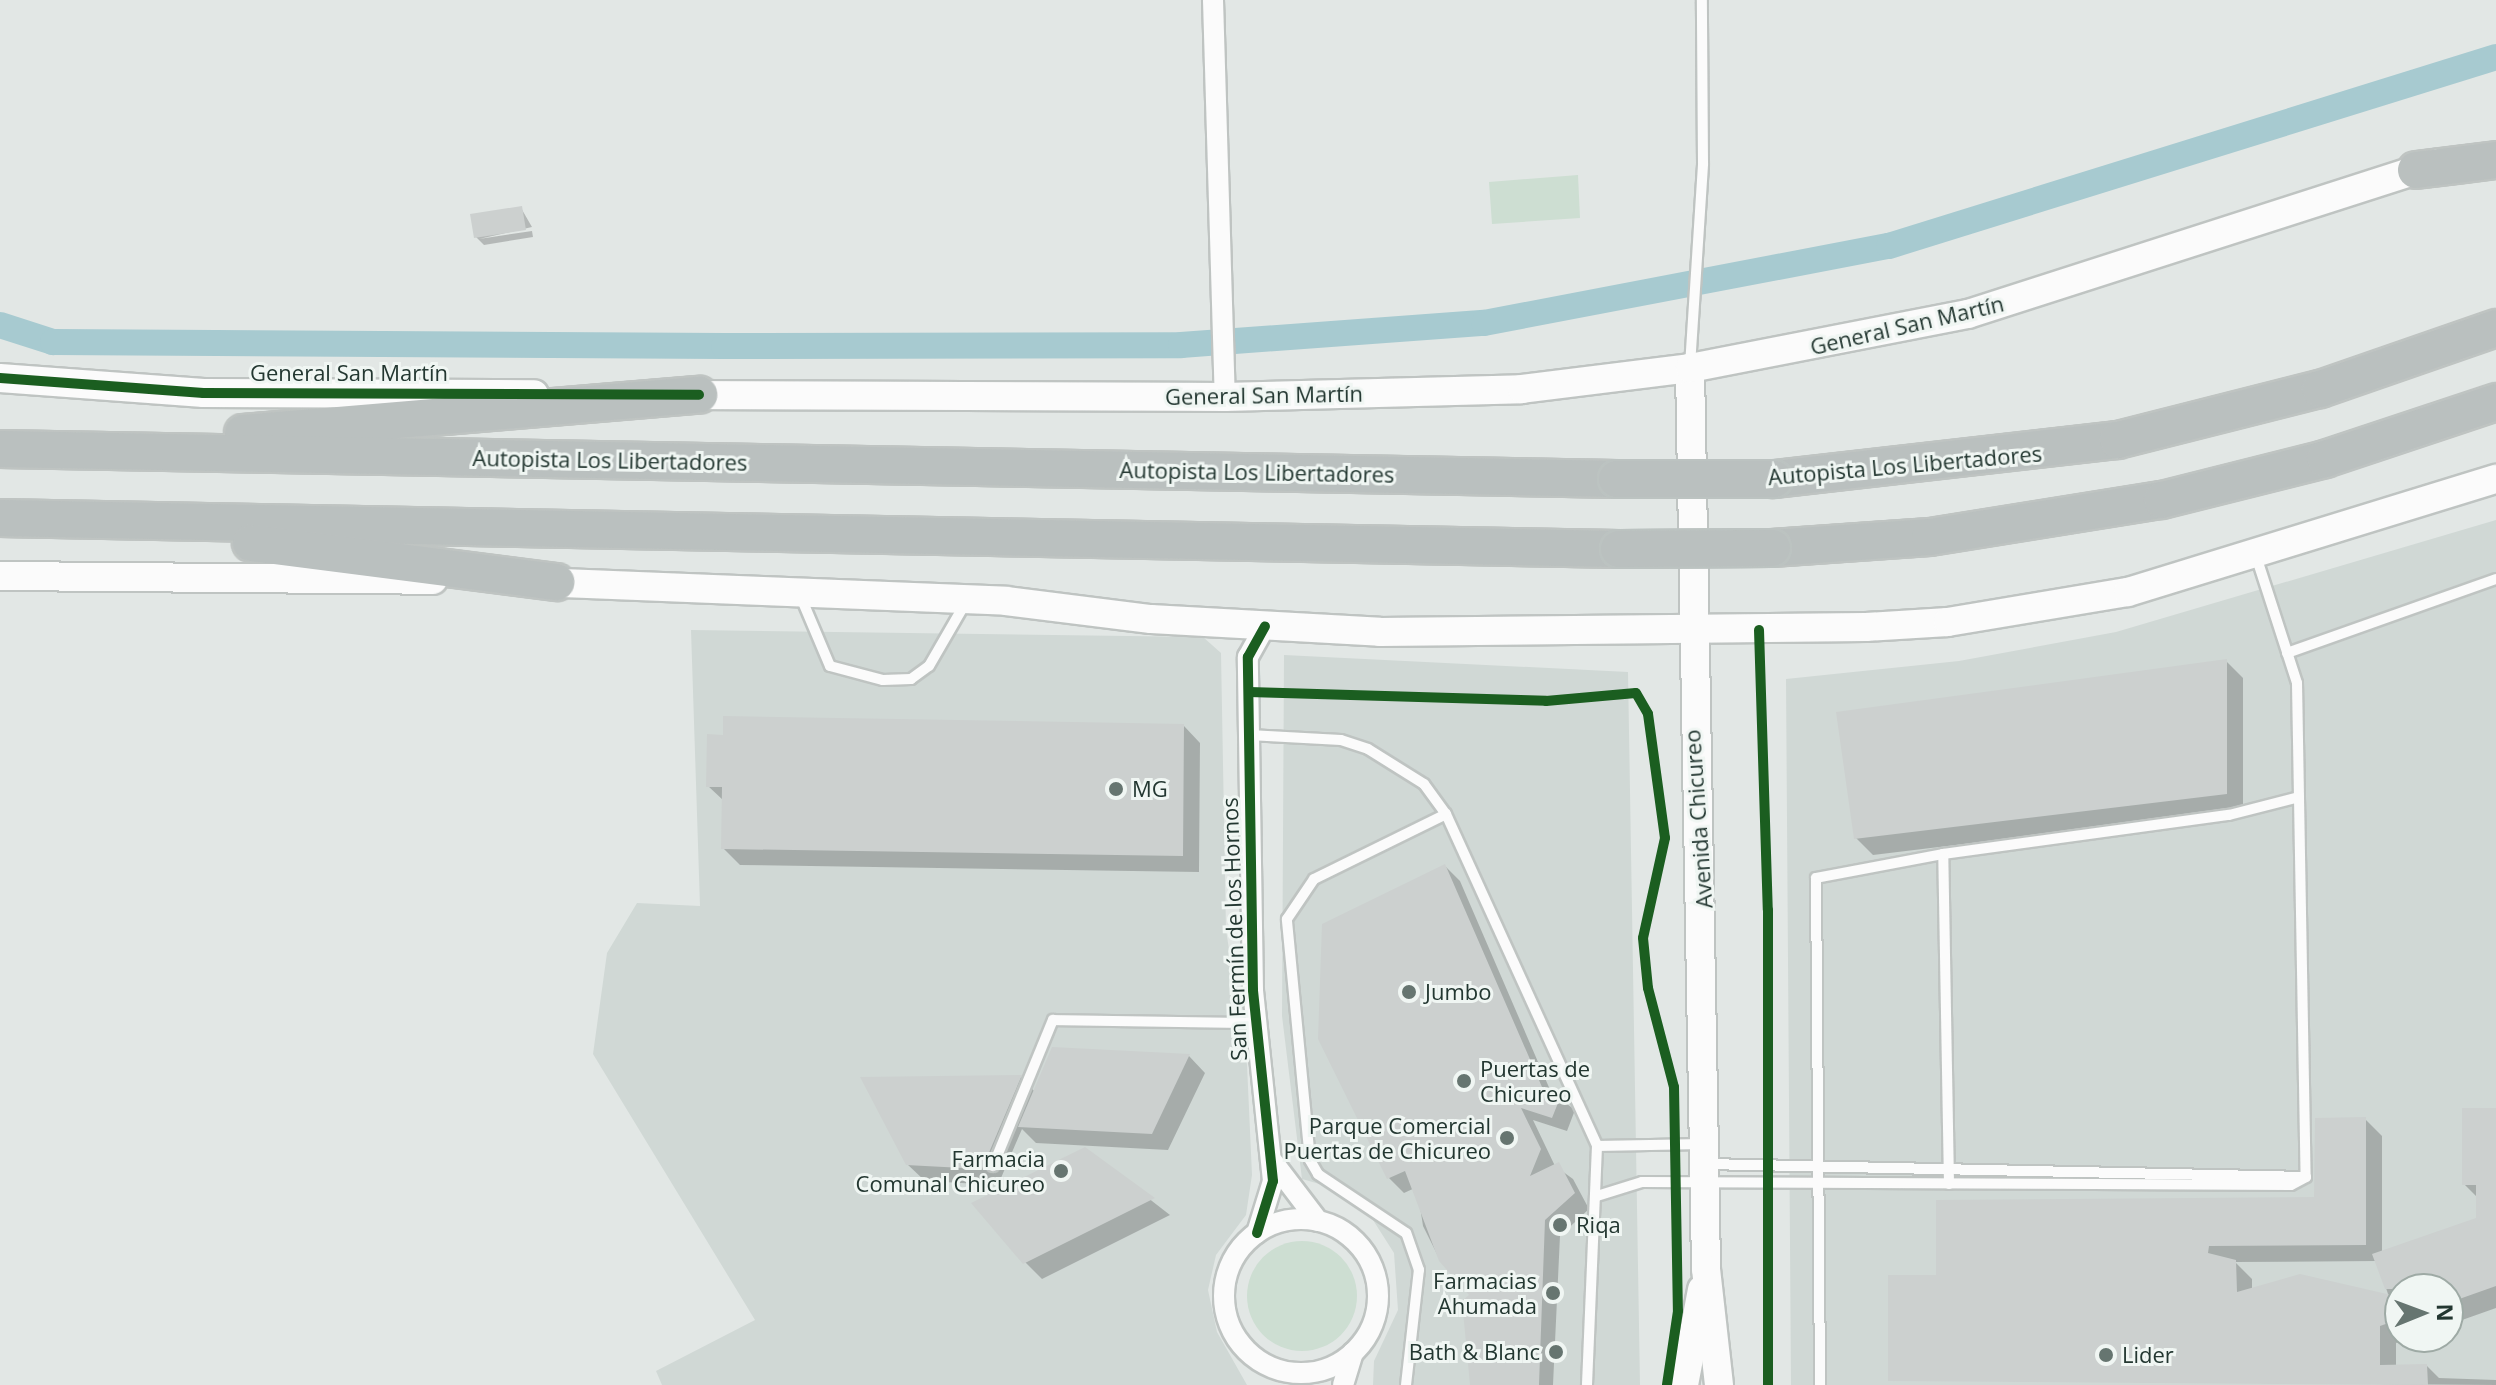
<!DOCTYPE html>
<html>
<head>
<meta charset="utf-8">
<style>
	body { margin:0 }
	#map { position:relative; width:2496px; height:1385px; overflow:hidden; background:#e2e7e5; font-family:"Open Sans",sans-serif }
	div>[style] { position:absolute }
	.built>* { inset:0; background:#d0d8d5 }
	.green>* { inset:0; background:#cdded2 }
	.round { border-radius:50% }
	.shadow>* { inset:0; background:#0003 }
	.canal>* { height:26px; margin:-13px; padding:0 13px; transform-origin:13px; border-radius:13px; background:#a7cad0 }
	.building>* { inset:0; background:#ccd0cf }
	.roads { filter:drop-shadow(2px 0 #bfc4c2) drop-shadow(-2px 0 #bfc4c2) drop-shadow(0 2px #bfc4c2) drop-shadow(0 -2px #bfc4c2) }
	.lane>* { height:10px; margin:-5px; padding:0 5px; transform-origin:5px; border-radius:5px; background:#fbfbfb }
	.street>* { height:20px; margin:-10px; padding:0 10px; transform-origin:10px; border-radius:10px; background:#fbfbfb }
	.street>.ring { margin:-10px; padding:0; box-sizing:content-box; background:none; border:20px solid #fbfbfb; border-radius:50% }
	.secondary>* { height:28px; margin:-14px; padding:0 14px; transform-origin:14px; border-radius:14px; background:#fbfbfb }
	.highway>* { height:36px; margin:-18px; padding:0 18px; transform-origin:18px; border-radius:18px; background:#bac0bf }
	.bridges { filter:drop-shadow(2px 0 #bcc3c1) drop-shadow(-2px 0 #bcc3c1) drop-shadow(0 2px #bcc3c1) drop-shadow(0 -2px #bcc3c1) }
	.highway-bridge>* { height:36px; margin:-18px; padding:0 18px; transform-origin:18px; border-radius:18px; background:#bac0bf }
	.cycleway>* { height:10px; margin:-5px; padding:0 5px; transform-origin:5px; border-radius:5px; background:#1b5e20 }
	.dots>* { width:22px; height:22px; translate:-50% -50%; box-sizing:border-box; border:4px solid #f0f6f3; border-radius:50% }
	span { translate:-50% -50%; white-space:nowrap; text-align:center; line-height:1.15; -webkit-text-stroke:6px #f0f6f3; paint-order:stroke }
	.street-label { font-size:22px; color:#233731 }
	.poi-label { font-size:22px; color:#233731 }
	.left { translate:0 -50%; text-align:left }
	.right { translate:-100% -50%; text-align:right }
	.north { position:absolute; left:2384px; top:1273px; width:80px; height:80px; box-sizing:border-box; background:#f0f6f3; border:2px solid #9eaaa5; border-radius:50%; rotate:89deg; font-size:22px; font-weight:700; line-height:32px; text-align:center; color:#233731 }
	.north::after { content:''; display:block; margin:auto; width:28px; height:36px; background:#667570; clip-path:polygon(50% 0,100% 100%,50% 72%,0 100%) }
</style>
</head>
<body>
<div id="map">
	<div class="built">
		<i style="clip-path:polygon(evenodd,2496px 520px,2496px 1385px,1791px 1385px,1786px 679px,1959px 661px,2116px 632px,2496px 520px,2400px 1289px,2448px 1289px,2448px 1337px,2400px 1337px,2400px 1289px)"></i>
		<i style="clip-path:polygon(691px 630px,1203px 637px,1221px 653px,1226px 930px,1247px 1065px,1252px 1175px,1246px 1215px,1216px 1255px,1208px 1290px,1217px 1332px,1247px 1385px,662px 1385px,656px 1371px,755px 1320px,593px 1054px,607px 953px,637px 903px,700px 906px)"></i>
		<i style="clip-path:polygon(1284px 655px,1628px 672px,1640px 1385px,1373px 1385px,1374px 1361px,1398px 1310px,1394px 1253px,1366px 1209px,1337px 1189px,1302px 1179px,1282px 1016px)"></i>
	</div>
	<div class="green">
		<i style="clip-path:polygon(1578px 175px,1580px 218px,1492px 224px,1489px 182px)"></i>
		<i class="round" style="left:1247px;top:1241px;width:110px;height:110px"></i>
	</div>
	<div class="shadow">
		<i style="clip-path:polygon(521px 208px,532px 227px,479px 239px,532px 231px,533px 237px,484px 245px,476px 237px)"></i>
		<i style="clip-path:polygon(2226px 661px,2243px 678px,2243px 810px,1873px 855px,1856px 838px)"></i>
		<i style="clip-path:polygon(1184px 726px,1200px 743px,1199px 872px,740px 865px,723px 848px,724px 801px,708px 786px,725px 737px)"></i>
		<i style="clip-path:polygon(1445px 866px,1460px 881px,1551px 1092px,1575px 1110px,1567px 1131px,1533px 1120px,1555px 1166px,1573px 1179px,1589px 1209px,1560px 1236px,1553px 1385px,1472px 1385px,1472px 1295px,1440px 1260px,1423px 1226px,1417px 1187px,1404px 1193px,1389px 1178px,1320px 1039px,1324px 925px)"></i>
		<i style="clip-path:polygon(1189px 1056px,1205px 1073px,1168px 1150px,1036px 1143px,1022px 1129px,998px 1185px,925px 1181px,907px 1164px,1021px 1077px,1035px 1092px)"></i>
		<i style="clip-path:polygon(evenodd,2496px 1110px,2496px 1385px,1890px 1380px,1938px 1277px,2316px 1199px,2365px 1119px,2382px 1136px,2382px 1252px,2478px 1219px,2478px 1198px,2464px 1184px,2496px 1110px,2377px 1261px,2389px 1297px,2252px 1290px,2252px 1279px,2235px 1262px,2377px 1261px,2496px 1110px,2400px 1289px,2448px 1289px,2448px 1325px,2496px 1308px,2496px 1380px,2439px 1378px,2427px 1366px,2396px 1366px,2396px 1343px,2412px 1337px,2400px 1337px,2400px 1289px)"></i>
		<i style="clip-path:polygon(1085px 1149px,1170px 1215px,1042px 1279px,1025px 1262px)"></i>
	</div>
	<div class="canal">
		<i style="left:0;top:325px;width:56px;rotate:17.8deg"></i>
		<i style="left:53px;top:342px;width:671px;rotate:0.34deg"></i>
		<i style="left:724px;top:346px;width:457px;rotate:-0.1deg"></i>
		<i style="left:1181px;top:345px;width:304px;rotate:-4.2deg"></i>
		<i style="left:1484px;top:323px;width:412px;rotate:-10.8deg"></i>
		<i style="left:1889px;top:246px;width:636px;rotate:-17.29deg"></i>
	</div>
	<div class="building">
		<i style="clip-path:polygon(522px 206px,526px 230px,474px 238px,470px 214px)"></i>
		<i style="clip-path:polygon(2227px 659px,2227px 794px,1854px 839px,1836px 712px)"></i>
		<i style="clip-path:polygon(723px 716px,1184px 724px,1183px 856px,721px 849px,722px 787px,706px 787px,707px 734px,723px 735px)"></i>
		<i style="clip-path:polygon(1445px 864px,1542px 1087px,1562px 1093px,1552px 1118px,1521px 1108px,1541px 1149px,1530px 1176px,1559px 1162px,1575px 1193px,1545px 1220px,1539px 1385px,1470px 1385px,1462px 1301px,1469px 1295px,1439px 1261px,1405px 1171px,1387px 1179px,1318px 1039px,1322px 924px)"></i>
		<i style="clip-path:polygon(1052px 1047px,1190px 1054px,1152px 1134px,1018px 1127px)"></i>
		<i style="clip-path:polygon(1022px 1075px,982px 1169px,906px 1165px,860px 1077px)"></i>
		<i style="clip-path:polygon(2462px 1108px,2496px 1108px,2496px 1286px,2448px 1303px,2448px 1289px,2385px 1289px,2372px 1254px,2476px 1218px,2476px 1185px,2462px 1185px)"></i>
		<i style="clip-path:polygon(2366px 1117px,2366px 1245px,2209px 1246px,2208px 1253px,2236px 1260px,2237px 1292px,2300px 1274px,2400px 1297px,2400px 1319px,2380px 1326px,2380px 1365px,2427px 1364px,2428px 1385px,1888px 1381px,1888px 1275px,1936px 1275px,1936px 1200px,2314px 1197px,2315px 1118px)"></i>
		<i style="clip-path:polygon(1085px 1147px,1155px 1198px,1023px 1264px,971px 1203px)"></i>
	</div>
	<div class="roads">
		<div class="lane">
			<i style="left:1690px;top:366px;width:203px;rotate:-86.3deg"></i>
			<i style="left:1703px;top:163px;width:163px;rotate:-90.4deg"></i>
			<i style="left:2256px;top:556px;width:133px;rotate:72.1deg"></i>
			<i style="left:2297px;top:683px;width:494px;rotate:89deg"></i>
			<i style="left:800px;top:595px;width:77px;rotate:67.1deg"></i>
			<i style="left:830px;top:666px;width:55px;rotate:14.8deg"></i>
			<i style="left:883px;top:680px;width:28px;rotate:-2deg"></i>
			<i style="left:911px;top:679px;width:22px;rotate:-36deg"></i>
			<i style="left:929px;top:666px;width:74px;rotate:-60deg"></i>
			<i style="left:2287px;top:653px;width:222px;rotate:-19.5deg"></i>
			<i style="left:1249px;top:735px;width:92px;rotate:3.1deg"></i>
			<i style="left:1341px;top:740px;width:28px;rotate:18deg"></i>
			<i style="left:1368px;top:749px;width:66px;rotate:32deg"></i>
			<i style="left:1424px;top:784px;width:37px;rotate:54deg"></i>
			<i style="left:1446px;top:814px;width:365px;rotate:65.5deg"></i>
			<i style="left:1597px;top:1146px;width:239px;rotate:92.4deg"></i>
			<i style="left:1597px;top:1146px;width:106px;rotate:-1.1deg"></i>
			<i style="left:1706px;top:1164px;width:600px;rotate:1.24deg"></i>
			<i style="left:993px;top:1166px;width:158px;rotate:-67.7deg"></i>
			<i style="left:1053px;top:1020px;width:202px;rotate:0.9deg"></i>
			<i style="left:1949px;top:1184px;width:330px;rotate:-91deg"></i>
			<i style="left:1943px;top:854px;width:289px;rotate:-7.8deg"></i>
			<i style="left:2229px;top:815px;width:72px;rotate:-14.4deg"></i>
			<i style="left:1597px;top:1196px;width:47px;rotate:-17.3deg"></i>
			<i style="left:1642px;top:1182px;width:649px;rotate:0.26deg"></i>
			<i style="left:2291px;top:1185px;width:17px;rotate:-28deg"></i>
			<i style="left:1406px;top:1385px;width:116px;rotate:-83.6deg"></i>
			<i style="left:1419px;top:1270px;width:39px;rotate:-109deg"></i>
			<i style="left:1406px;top:1233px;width:106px;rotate:-146.2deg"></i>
			<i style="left:1318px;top:1174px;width:16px;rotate:-120deg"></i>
			<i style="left:1310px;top:1160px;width:242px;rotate:-95.5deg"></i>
			<i style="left:1287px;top:919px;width:48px;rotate:-56deg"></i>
			<i style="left:1314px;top:879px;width:147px;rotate:-26.2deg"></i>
			<i style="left:1820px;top:1385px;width:507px;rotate:-90.45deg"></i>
			<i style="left:1816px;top:878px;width:129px;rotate:-10.7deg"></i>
		</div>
		<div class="street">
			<i style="left:1213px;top:0;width:397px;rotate:88.3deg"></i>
			<i style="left:1273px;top:1162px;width:74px;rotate:52.7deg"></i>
			<i class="ring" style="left:1224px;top:1219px;width:134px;height:134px"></i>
			<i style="left:1257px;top:1233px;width:54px;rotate:-72.9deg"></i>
			<i style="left:1273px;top:1181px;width:192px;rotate:-96deg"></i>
			<i style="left:1253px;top:990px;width:333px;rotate:-90.9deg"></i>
			<i style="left:1248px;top:657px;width:35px;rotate:-61deg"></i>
			<i style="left:1343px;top:1385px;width:34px;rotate:-73deg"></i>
		</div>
		<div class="secondary">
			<i style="left:1690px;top:368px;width:901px;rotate:88.98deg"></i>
			<i style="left:1706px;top:1269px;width:117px;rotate:83.6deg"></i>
			<i style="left:0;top:378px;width:204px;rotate:4.2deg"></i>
			<i style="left:203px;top:393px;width:331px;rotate:0.2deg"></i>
			<i style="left:680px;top:395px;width:545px;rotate:0.21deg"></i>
			<i style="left:1225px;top:397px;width:297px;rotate:-1.5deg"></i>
			<i style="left:1522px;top:389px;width:169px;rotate:-7.1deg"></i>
			<i style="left:1690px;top:368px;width:283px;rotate:-11deg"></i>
			<i style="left:1968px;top:314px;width:491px;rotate:-17.8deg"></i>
			<i style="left:0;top:576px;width:433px;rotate:0.5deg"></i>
			<i style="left:539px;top:582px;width:467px;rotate:2.3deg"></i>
			<i style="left:1006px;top:601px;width:146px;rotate:7.1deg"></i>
			<i style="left:1151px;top:619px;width:229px;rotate:3.2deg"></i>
			<i style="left:1380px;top:632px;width:486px;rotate:-0.6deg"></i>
			<i style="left:1866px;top:627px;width:82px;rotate:-3.5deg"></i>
			<i style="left:1948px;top:622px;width:182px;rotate:-9.5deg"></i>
			<i style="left:2128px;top:592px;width:385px;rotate:-17.1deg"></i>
			<i style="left:1684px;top:1385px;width:97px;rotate:-79.3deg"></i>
		</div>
		<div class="highway">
			<i style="left:2416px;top:170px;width:81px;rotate:-7.1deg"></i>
			<i style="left:243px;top:433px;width:458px;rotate:-4.8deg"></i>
			<i style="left:0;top:449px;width:1617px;rotate:1.06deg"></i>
			<i style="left:1774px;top:479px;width:346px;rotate:-6.5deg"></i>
			<i style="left:2118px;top:440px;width:208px;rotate:-14.2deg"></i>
			<i style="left:2320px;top:389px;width:186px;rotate:-19.1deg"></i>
			<i style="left:0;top:518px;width:1619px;rotate:1.1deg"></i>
			<i style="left:251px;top:543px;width:308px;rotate:7.3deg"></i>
			<i style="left:1772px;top:548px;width:158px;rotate:-4deg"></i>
			<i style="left:1930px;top:537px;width:235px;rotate:-9.1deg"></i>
			<i style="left:2162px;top:500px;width:168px;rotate:-14.1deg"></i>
			<i style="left:2325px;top:459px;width:180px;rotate:-18.4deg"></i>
		</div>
	</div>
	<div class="bridges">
		<div class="highway-bridge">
			<i style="left:1617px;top:479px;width:157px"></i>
			<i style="left:1619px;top:549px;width:153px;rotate:-0.4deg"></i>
		</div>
	</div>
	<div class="cycleway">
		<i style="left:0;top:378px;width:204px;rotate:4.2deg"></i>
		<i style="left:203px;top:393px;width:496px;rotate:0.2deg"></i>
		<i style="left:1759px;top:630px;width:280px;rotate:88.2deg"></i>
		<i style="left:1768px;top:910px;width:475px;rotate:90deg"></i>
		<i style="left:1249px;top:692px;width:297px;rotate:1.7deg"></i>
		<i style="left:1546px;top:701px;width:90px;rotate:-5.1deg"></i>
		<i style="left:1636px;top:693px;width:24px;rotate:60deg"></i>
		<i style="left:1648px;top:714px;width:125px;rotate:82.2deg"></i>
		<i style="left:1665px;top:838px;width:102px;rotate:102.4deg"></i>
		<i style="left:1643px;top:938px;width:50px;rotate:84.3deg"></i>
		<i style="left:1648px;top:988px;width:102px;rotate:75.3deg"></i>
		<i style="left:1674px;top:1087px;width:224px;rotate:89deg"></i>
		<i style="left:1678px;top:1311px;width:75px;rotate:98.5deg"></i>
		<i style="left:1257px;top:1233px;width:54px;rotate:-72.9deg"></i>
		<i style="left:1273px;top:1181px;width:192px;rotate:-96deg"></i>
		<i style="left:1253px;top:990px;width:333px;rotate:-90.9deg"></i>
		<i style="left:1248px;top:657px;width:35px;rotate:-61deg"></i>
	</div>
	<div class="dots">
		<i style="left:1116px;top:789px;background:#667570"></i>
		<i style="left:1409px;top:992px;background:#667570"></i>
		<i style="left:1464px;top:1081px;background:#667570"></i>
		<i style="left:1507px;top:1138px;background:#667570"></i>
		<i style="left:1061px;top:1171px;background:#667570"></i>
		<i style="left:1560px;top:1225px;background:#667570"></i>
		<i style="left:1553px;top:1293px;background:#667570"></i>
		<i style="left:1556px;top:1352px;background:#667570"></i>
		<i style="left:2106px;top:1355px;background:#667570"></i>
	</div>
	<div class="street-label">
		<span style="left:1907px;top:325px;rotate:-13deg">General San Martín</span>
		<span style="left:349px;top:373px">General San Martín</span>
		<span style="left:1264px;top:395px;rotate:-1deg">General San Martín</span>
		<span style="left:610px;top:460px;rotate:1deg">Autopista Los Libertadores</span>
		<span style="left:1905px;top:465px;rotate:-5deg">Autopista Los Libertadores</span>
		<span style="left:1257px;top:472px;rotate:1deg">Autopista Los Libertadores</span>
		<span style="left:1698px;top:819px;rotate:-94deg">Avenida Chicureo</span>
		<span style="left:1234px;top:929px;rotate:-92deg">San Fermín de los Hornos</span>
	</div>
	<div class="poi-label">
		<span class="left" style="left:1132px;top:789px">MG</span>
		<span class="left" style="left:1425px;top:992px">Jumbo</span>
		<span class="left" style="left:1480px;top:1081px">Puertas de<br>Chicureo</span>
		<span class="right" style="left:1491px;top:1138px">Parque Comercial<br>Puertas de Chicureo</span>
		<span class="right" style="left:1045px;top:1171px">Farmacia<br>Comunal Chicureo</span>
		<span class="left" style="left:1576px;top:1225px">Riqa</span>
		<span class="right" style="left:1537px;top:1293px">Farmacias<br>Ahumada</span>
		<span class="right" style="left:1540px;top:1352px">Bath &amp; Blanc</span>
		<span class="left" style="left:2122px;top:1355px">Lider</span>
	</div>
	<div class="north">N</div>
</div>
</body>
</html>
